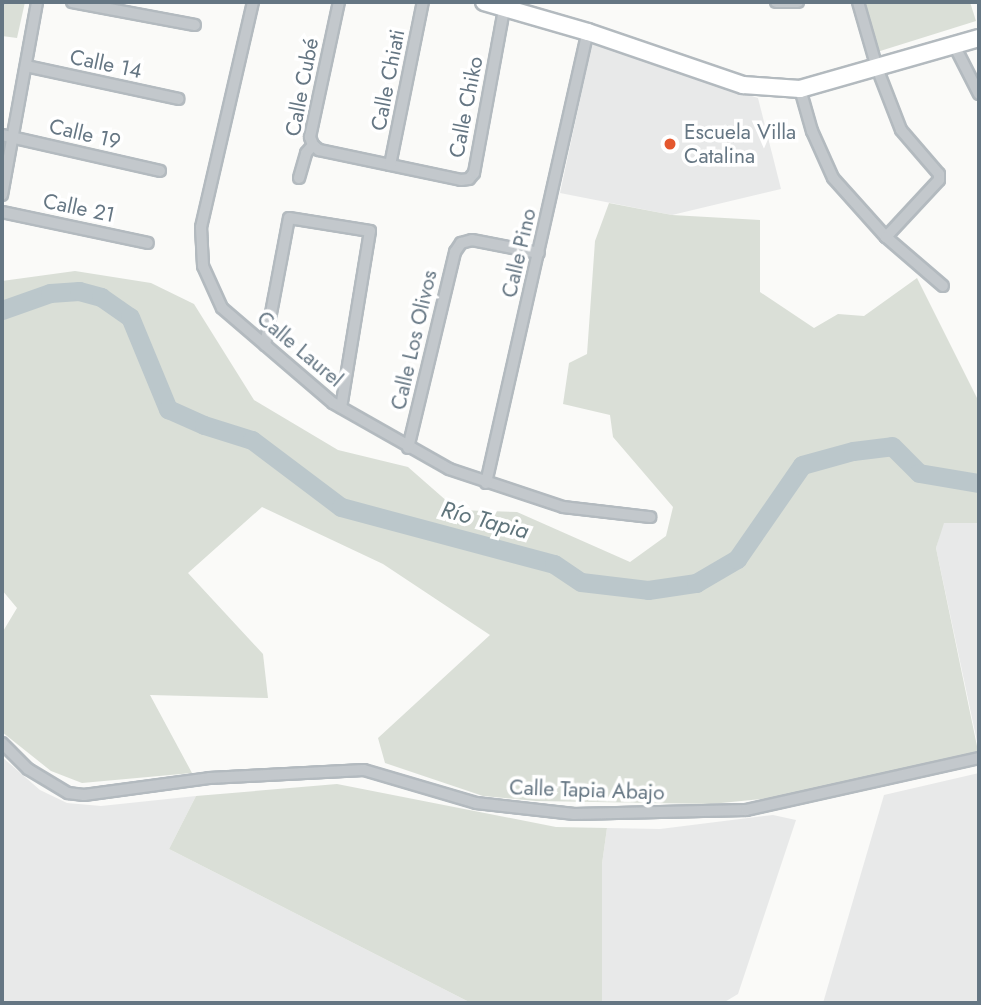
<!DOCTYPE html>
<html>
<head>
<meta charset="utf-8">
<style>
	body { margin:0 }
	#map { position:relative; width:981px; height:1005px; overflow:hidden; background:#fafaf8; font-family:Jost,sans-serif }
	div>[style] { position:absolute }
	.built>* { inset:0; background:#e8e9e9 }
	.green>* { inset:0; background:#dadfd7 }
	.stream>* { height:3.5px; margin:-1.75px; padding:0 1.75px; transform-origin:1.75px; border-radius:1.75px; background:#bbc7cb }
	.river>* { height:19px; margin:-9.5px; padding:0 9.5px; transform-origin:9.5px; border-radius:9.5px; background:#bbc7cb }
	.roads { filter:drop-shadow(2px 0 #b3babf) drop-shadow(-2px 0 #b3babf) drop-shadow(0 2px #b3babf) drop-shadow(0 -2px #b3babf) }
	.street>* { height:10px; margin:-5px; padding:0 5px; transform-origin:5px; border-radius:5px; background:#c3c8cc }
	.secondary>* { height:16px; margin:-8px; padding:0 8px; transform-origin:8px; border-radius:8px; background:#fff }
	.dots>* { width:19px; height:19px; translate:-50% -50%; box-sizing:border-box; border:4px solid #fff; border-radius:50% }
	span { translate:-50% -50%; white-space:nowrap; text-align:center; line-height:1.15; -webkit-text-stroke:7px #fff; paint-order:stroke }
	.street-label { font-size:21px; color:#657683 }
	.poi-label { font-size:21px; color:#657683 }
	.left { translate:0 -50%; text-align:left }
	.water-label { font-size:23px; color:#60757c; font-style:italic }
	.frame { position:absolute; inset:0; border:4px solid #657683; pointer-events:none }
</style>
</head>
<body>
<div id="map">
	<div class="built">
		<i style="clip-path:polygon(592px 44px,758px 98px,781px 189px,672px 215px,560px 193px)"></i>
		<i style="clip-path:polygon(943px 523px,979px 523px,979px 751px,936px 548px)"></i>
		<i style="clip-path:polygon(2px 757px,40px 790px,67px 803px,101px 806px,196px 796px,169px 849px,471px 1003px,2px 1003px)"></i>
		<i style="clip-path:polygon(979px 773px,979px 1003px,823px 1003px,884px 795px)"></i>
		<i style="clip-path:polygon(773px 815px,796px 820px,738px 994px,723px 1003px,602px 1003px,602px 864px,607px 828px,660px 829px)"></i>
	</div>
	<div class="green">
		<i style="clip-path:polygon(7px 2px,25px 2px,17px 38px,2px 36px,2px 8px)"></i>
		<i style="clip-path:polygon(862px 2px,970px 2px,976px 21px,877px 52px)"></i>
		<i style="clip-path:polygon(609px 203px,672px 215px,760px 220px,760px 292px,814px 328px,838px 314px,864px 316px,917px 278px,979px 402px,979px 523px,944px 523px,936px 548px,978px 751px,771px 798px,711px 804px,536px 801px,483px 796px,385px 763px,378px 738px,490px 635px,383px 564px,262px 507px,188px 573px,263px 654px,268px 698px,150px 695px,192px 773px,82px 783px,51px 771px,2px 732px,2px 633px,17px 608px,2px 590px,2px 281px,75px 271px,151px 283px,194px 304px,254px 400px,338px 450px,408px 467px,457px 510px,517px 512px,630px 562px,666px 536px,673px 507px,613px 437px,610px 415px,563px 404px,569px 363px,587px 354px,595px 241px)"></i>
		<i style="clip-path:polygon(337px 784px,556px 827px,607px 828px,602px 864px,602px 1003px,471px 1003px,169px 849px,196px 796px)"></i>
	</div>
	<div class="stream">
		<i style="left:2px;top:5px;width:4px;rotate:-56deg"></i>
	</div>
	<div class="river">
		<i style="left:2px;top:310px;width:51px;rotate:-19.5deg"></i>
		<i style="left:50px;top:293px;width:29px;rotate:-4deg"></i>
		<i style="left:79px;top:291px;width:23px;rotate:15deg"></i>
		<i style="left:101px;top:297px;width:35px;rotate:35deg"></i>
		<i style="left:130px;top:317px;width:100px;rotate:67.6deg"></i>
		<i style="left:168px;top:409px;width:39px;rotate:24deg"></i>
		<i style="left:204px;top:425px;width:50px;rotate:17.4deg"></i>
		<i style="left:252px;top:440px;width:111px;rotate:37deg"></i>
		<i style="left:341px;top:507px;width:220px;rotate:15deg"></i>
		<i style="left:554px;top:564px;width:32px;rotate:34deg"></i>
		<i style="left:581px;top:582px;width:67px;rotate:6.8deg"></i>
		<i style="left:648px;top:590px;width:49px;rotate:-8.3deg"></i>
		<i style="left:696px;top:583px;width:48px;rotate:-30.3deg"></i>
		<i style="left:737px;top:559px;width:114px;rotate:-55.3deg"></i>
		<i style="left:802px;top:465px;width:53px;rotate:-15.4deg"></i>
		<i style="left:853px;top:451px;width:39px;rotate:-7deg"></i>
		<i style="left:892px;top:446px;width:38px;rotate:45deg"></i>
		<i style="left:919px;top:473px;width:61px;rotate:9.5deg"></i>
	</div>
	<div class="roads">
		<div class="street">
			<i style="left:72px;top:2px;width:125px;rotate:10.6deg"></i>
			<i style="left:253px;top:2px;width:231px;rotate:103deg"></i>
			<i style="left:201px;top:227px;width:39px;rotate:87deg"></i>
			<i style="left:203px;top:266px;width:46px;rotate:65.7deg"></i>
			<i style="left:222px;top:308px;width:146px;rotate:40.6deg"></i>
			<i style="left:333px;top:403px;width:133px;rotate:29.6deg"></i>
			<i style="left:449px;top:469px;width:120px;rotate:18.4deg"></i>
			<i style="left:563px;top:507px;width:88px;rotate:6.6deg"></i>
			<i style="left:776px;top:2px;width:22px"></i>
			<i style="left:858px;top:2px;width:69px;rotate:73.9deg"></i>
			<i style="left:877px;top:68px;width:66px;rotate:68.8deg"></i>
			<i style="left:901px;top:130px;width:58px;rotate:49.2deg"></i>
			<i style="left:939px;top:174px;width:6px;rotate:90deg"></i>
			<i style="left:939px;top:180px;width:78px;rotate:132.9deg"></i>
			<i style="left:954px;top:45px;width:55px;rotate:63deg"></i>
			<i style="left:26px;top:66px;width:156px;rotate:12.2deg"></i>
			<i style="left:800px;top:89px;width:44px;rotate:74.1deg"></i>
			<i style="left:812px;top:131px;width:51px;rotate:65.9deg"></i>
			<i style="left:833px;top:178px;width:79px;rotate:48.1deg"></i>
			<i style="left:886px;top:237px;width:75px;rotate:40.7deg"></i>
			<i style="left:2px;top:135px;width:162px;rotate:12.8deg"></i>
			<i style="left:313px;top:145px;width:8px;rotate:40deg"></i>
			<i style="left:319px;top:150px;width:145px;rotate:11.9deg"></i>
			<i style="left:461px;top:180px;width:8px;rotate:-7deg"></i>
			<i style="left:469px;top:179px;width:8px;rotate:-50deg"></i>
			<i style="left:474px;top:173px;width:172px;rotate:-79.6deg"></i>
			<i style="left:313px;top:145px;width:9px;rotate:-111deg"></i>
			<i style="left:310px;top:137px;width:138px;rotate:-77.9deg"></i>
			<i style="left:390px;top:165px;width:166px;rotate:-78.6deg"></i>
			<i style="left:299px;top:178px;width:26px;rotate:-74deg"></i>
			<i style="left:306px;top:153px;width:11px;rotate:-49deg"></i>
			<i style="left:2px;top:195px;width:196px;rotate:-79.7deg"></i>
			<i style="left:2px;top:212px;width:149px;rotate:12deg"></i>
			<i style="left:265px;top:345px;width:129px;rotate:-79.3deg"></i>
			<i style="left:289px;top:218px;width:82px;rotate:9.1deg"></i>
			<i style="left:370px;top:231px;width:179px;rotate:99.3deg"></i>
			<i style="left:408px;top:448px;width:202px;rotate:-76.5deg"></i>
			<i style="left:455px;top:252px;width:11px;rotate:-56deg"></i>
			<i style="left:461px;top:243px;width:11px;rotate:-15deg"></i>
			<i style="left:472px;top:240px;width:68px;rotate:11deg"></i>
			<i style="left:486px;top:483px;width:462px;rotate:-77.3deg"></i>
			<i style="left:2px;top:743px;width:37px;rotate:45deg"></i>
			<i style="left:28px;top:769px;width:47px;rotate:31deg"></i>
			<i style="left:68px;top:793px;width:16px;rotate:7deg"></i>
			<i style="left:84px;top:795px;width:126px;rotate:-7.7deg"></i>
			<i style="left:209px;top:778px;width:155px;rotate:-3deg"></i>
			<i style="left:364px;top:770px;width:117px;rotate:16.4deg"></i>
			<i style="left:476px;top:803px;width:99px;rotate:6.4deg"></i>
			<i style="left:574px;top:814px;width:172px;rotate:-1.3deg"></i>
			<i style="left:746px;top:810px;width:239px;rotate:-12.6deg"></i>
		</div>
		<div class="secondary">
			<i style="left:484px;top:2px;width:108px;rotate:16.1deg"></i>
			<i style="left:588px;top:32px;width:164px;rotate:18.9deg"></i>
			<i style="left:743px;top:85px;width:57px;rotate:4deg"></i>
			<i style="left:800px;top:89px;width:186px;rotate:-15.9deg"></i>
		</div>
	</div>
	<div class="dots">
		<i style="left:670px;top:144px;background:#e4572e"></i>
	</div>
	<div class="street-label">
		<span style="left:106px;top:64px;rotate:12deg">Calle 14</span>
		<span style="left:388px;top:80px;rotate:-79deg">Calle Chiati</span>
		<span style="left:302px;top:87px;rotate:-79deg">Calle Cubé</span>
		<span style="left:466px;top:107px;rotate:-79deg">Calle Chiko</span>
		<span style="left:85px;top:134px;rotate:13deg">Calle 19</span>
		<span style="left:79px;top:208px;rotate:12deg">Calle 21</span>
		<span style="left:519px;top:253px;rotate:-77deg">Calle Pino</span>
		<span style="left:414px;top:340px;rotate:-77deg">Calle Los Olivos</span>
		<span style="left:300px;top:349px;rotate:40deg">Calle Laurel</span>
		<span style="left:587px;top:790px;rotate:2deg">Calle Tapia Abajo</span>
	</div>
	<div class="poi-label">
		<span class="left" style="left:684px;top:144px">Escuela Villa<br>Catalina</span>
	</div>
	<div class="water-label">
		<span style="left:485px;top:520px;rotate:15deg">Río Tapia</span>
	</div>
	<div class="frame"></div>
</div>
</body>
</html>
